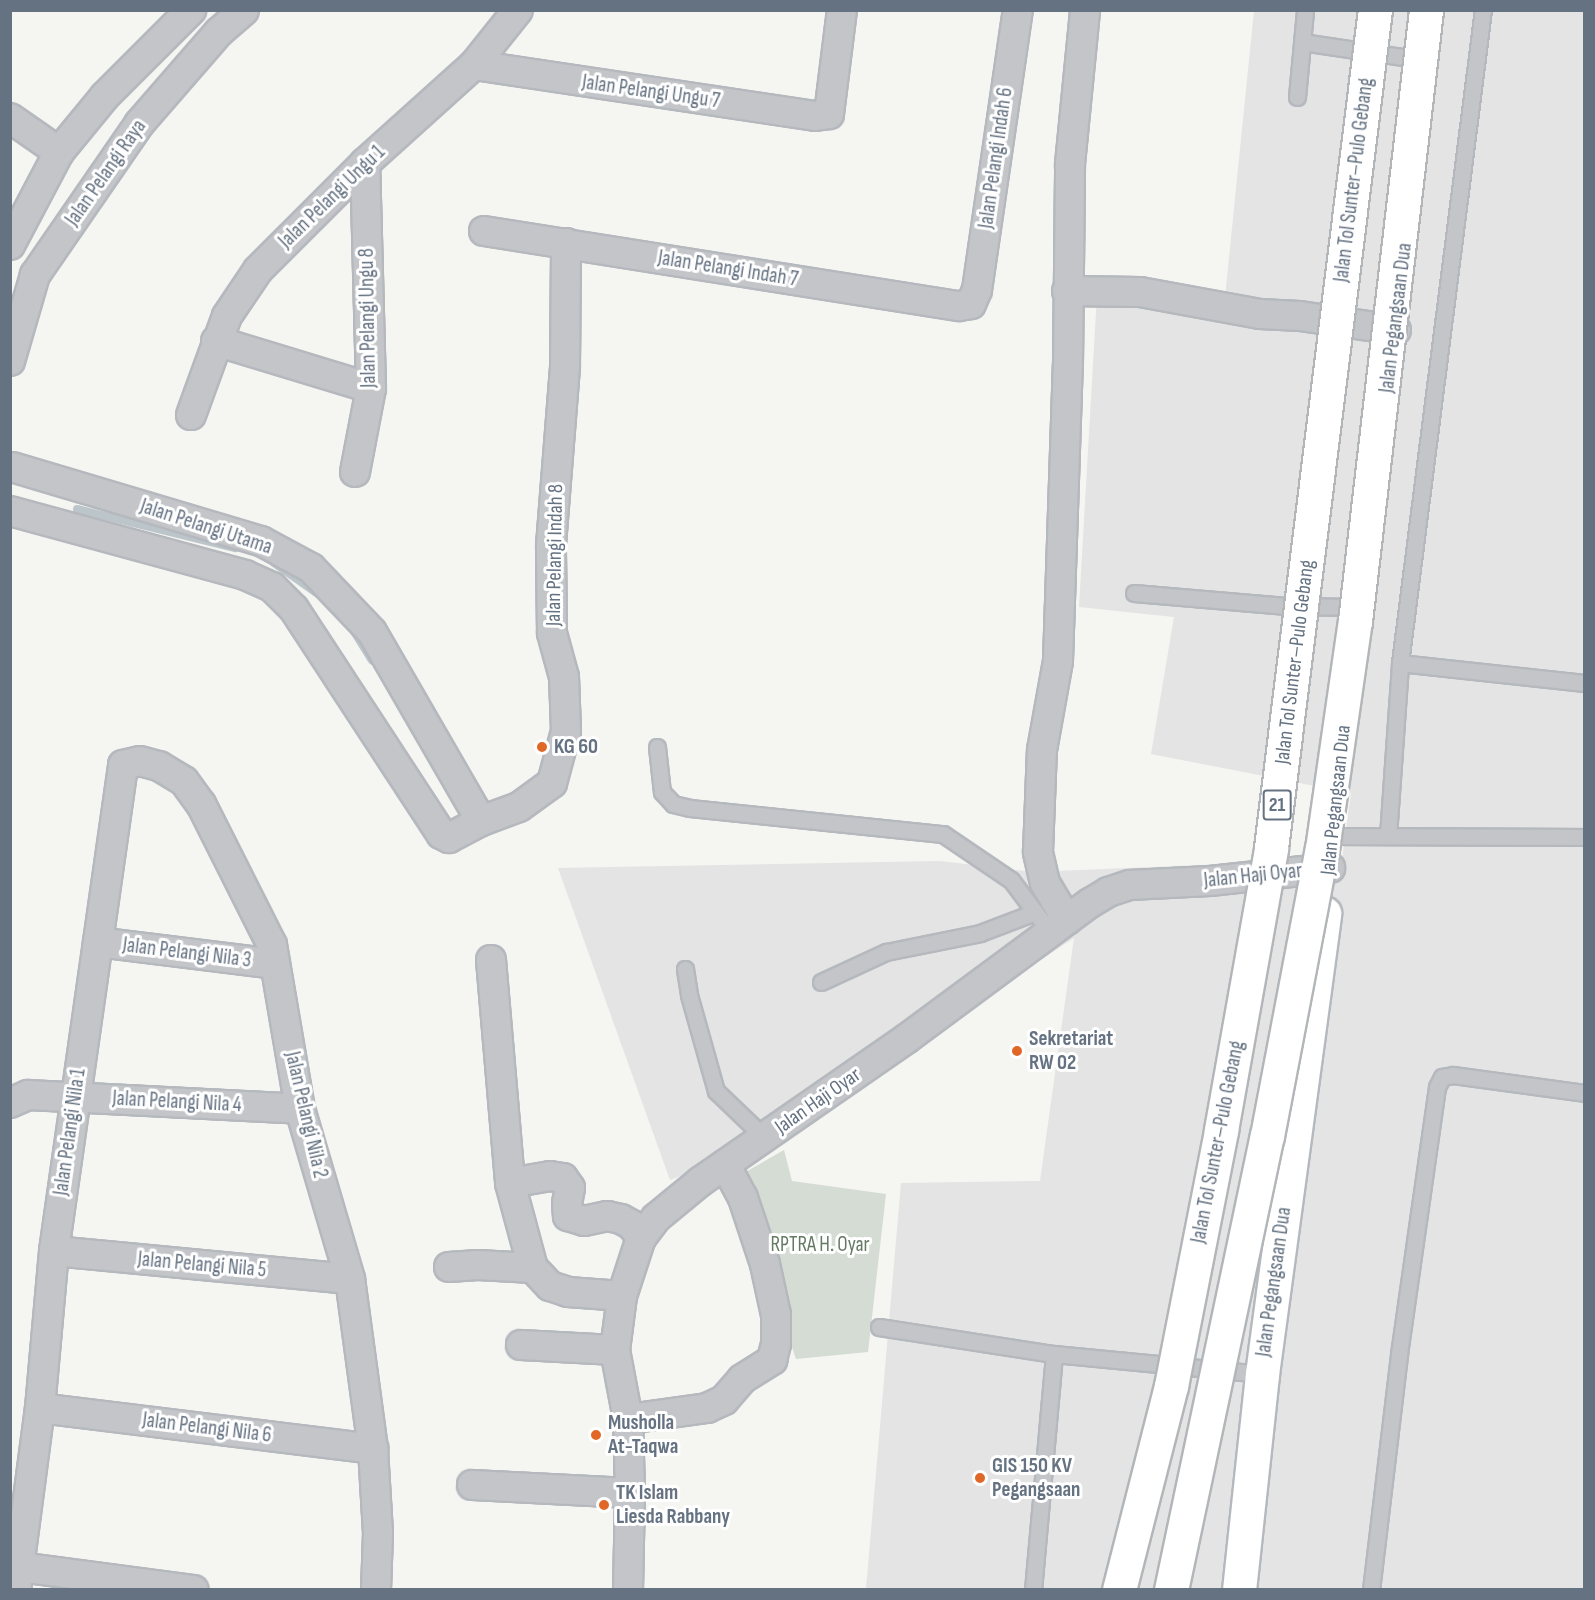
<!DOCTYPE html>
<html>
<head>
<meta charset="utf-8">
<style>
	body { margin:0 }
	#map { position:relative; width:1595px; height:1600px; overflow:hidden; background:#f5f5f2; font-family:"Sofia Sans Condensed",sans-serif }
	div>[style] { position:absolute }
	.built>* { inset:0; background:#e3e4e3 }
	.green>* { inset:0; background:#d5dcd3 }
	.stream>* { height:8px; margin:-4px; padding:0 4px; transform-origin:4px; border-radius:4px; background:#bbc5ca }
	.roads { filter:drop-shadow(2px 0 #b5b9be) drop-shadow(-2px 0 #b5b9be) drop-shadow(0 2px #b5b9be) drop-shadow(0 -2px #b5b9be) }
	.lane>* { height:15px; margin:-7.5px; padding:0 7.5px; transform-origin:7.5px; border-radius:7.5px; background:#c3c5c9 }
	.street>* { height:28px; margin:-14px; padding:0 14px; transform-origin:14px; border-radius:14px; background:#c3c5c9 }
	.secondary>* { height:33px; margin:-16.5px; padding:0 16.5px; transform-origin:16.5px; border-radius:16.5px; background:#fff }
	.bridges { filter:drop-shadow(2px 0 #b3b6b9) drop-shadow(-2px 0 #b3b6b9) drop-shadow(0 2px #b3b6b9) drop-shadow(0 -2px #b3b6b9) }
	.highway-bridge>* { height:33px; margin:-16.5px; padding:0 16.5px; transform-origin:16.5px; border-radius:16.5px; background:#fff }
	.dots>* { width:16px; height:16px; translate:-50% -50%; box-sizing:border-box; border:3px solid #fff; border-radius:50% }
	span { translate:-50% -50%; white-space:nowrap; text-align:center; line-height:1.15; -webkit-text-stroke:6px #fff; paint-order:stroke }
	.shield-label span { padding:2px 4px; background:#fff; border:2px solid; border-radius:4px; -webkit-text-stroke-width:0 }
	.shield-label { font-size:20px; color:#657282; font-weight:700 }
	.street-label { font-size:21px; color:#657282 }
	.poi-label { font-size:21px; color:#657282; font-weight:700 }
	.left { translate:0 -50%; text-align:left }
	.park-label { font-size:21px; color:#657a63 }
	.frame { position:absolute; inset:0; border:12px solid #657282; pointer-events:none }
</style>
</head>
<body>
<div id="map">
	<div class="built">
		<i style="clip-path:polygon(1254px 11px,1584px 11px,1584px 1589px,866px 1589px,901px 1183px,1040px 1181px,1074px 938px,755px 1148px,670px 1180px,558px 868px,940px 861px,1033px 872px,1342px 859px,1351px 793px,1151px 754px,1174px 617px,1079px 607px,1097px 295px,1224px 307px)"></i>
	</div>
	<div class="green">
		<i style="clip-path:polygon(784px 1150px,792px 1181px,886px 1194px,868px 1352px,796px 1359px,735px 1178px)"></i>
	</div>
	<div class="stream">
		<i style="left:77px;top:509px;width:163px;rotate:13.9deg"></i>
		<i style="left:274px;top:563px;width:54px;rotate:35.2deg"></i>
		<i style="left:353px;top:630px;width:36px;rotate:58deg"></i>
	</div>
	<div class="roads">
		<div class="lane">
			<i style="left:1302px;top:42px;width:121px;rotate:8.5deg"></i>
			<i style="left:1297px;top:97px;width:87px;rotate:-84.7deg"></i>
			<i style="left:1134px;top:593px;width:153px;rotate:4.9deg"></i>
			<i style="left:1286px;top:606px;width:73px;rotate:0.8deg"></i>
			<i style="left:1400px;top:663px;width:185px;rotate:6.2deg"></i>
			<i style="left:657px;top:747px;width:45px;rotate:83.7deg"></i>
			<i style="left:662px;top:792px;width:16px;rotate:47deg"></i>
			<i style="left:673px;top:804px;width:17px;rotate:13deg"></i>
			<i style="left:690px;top:808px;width:254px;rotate:5.9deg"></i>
			<i style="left:943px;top:834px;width:82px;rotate:34.1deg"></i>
			<i style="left:1011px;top:880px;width:65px;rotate:53.1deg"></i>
			<i style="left:1332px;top:836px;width:252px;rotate:0.2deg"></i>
			<i style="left:1388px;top:836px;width:173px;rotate:-86deg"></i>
			<i style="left:1400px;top:663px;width:658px;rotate:-82.76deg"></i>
			<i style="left:685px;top:969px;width:26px;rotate:81deg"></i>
			<i style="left:689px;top:995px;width:100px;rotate:74.3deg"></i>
			<i style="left:716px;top:1091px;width:68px;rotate:43.8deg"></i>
			<i style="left:821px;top:982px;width:72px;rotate:-24.8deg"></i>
			<i style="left:886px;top:952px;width:96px;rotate:-11.4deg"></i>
			<i style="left:980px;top:933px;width:59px;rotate:-20.9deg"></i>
			<i style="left:879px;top:1327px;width:177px;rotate:8.8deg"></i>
			<i style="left:1054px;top:1354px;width:209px;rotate:5.5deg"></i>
			<i style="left:1033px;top:1590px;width:237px;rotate:-84.9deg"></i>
			<i style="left:1371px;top:1590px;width:238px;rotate:-83.2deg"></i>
			<i style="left:1399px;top:1354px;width:270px;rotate:-81.9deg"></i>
			<i style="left:1437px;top:1087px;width:11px;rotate:-63deg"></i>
			<i style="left:1442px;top:1077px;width:11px;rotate:-10deg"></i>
			<i style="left:1453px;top:1075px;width:132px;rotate:7.8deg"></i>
		</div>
		<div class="street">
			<i style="left:474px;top:65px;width:345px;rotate:8.5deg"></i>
			<i style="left:815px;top:116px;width:14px;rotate:-8deg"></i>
			<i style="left:829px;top:114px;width:105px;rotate:-82.9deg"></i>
			<i style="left:10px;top:118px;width:60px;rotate:34.8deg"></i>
			<i style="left:484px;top:231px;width:481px;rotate:9deg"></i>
			<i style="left:959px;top:306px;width:12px;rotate:-9deg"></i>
			<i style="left:971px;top:304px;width:15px;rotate:-67deg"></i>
			<i style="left:977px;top:290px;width:283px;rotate:-81.7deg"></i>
			<i style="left:10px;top:245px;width:105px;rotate:-62.2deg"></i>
			<i style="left:59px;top:152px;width:72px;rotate:-50.6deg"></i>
			<i style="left:105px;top:96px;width:122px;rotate:-45deg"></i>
			<i style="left:1067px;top:291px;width:73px;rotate:0.8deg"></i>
			<i style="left:1140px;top:292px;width:122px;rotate:10.4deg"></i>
			<i style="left:1260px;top:314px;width:40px;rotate:2.9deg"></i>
			<i style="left:1300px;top:316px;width:97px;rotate:8.3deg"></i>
			<i style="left:216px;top:341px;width:162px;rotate:16.9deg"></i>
			<i style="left:10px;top:361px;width:90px;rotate:-73.8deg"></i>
			<i style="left:35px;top:275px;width:183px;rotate:-55.4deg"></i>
			<i style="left:139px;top:124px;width:122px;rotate:-49deg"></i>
			<i style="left:219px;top:32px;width:33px;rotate:-41deg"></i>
			<i style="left:191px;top:415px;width:105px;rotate:-70deg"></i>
			<i style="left:227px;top:316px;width:55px;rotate:-56deg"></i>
			<i style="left:258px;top:270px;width:151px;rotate:-45deg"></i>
			<i style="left:365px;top:163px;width:147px;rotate:-42deg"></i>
			<i style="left:474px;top:65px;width:70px;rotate:-51.3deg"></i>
			<i style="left:12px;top:467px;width:260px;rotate:16.6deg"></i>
			<i style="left:261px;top:541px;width:57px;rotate:28.4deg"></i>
			<i style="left:311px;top:568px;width:88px;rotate:46.4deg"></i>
			<i style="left:372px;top:632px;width:218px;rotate:60deg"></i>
			<i style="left:355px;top:472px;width:86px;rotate:-79.2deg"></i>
			<i style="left:371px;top:388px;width:225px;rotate:-91.5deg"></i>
			<i style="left:10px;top:511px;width:244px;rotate:15.2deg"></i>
			<i style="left:245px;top:575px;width:30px;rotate:24deg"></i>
			<i style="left:272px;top:587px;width:31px;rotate:45deg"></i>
			<i style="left:294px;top:609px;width:269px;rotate:56.8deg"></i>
			<i style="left:441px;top:834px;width:9px;rotate:27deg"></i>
			<i style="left:449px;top:838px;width:36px;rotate:-28deg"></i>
			<i style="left:481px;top:821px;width:40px;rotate:-20.2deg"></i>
			<i style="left:519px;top:807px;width:41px;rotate:-36deg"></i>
			<i style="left:552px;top:783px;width:54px;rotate:-74.9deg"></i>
			<i style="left:566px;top:731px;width:54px;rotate:-92.1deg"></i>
			<i style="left:564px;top:677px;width:46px;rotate:-105.3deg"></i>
			<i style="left:552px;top:633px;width:88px;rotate:-90.7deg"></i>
			<i style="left:551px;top:545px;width:180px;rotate:-85.5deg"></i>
			<i style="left:565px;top:366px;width:123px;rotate:-89.5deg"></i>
			<i style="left:1067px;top:920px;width:43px;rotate:-120.7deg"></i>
			<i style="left:1045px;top:883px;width:32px;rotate:-103deg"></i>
			<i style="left:1038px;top:852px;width:102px;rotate:-87.8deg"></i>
			<i style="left:1042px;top:750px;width:90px;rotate:-79.8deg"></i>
			<i style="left:1058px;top:661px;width:297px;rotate:-88.1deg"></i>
			<i style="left:1068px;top:364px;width:200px;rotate:-89.4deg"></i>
			<i style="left:1070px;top:164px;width:155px;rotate:-84.4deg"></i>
			<i style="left:98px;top:942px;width:178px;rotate:7.1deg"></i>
			<i style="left:491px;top:960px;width:224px;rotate:85.1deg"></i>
			<i style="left:510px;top:1183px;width:88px;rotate:74.9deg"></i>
			<i style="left:10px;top:1103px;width:20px;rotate:-24deg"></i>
			<i style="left:28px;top:1095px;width:272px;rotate:2.9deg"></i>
			<i style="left:510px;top:1183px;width:41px;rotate:-9.9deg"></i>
			<i style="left:550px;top:1176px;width:13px;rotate:9deg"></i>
			<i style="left:563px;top:1178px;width:12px;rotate:55deg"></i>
			<i style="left:570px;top:1188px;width:15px;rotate:101deg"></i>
			<i style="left:567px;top:1203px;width:13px;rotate:86deg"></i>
			<i style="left:568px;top:1216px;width:17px;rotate:17deg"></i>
			<i style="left:584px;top:1221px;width:24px;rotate:-12deg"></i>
			<i style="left:607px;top:1216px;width:14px;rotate:12deg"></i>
			<i style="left:621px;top:1219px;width:13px;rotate:29deg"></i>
			<i style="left:632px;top:1225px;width:16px;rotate:55deg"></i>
			<i style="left:54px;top:1251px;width:297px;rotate:5.4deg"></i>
			<i style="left:449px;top:1267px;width:29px;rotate:-4deg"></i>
			<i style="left:478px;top:1265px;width:55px;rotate:3.1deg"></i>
			<i style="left:533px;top:1268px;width:25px;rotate:47deg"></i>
			<i style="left:550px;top:1286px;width:19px;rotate:18deg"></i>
			<i style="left:568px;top:1292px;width:54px;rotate:4.2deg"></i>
			<i style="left:521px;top:1345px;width:94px;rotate:3deg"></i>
			<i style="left:40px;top:1408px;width:336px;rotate:7deg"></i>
			<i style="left:628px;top:1419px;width:80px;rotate:-7.9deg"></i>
			<i style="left:707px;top:1408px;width:19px;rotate:-25deg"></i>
			<i style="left:724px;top:1400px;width:28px;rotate:-49deg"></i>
			<i style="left:742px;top:1379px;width:36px;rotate:-32deg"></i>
			<i style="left:772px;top:1360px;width:16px;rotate:-76deg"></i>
			<i style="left:776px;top:1344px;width:29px;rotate:-90deg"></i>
			<i style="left:776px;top:1315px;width:52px;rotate:-102.2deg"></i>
			<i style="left:765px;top:1264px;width:70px;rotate:-108.4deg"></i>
			<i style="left:743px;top:1198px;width:38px;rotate:-118deg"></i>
			<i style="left:472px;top:1485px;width:158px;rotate:2.9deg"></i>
			<i style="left:19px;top:1567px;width:176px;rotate:7.5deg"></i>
			<i style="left:16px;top:1590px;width:184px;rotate:-82.5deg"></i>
			<i style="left:40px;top:1408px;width:158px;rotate:-84.9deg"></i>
			<i style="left:54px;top:1251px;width:491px;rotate:-81.9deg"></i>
			<i style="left:123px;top:765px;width:17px;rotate:-13deg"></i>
			<i style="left:140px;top:761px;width:20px;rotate:15deg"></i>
			<i style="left:159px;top:766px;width:29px;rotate:31deg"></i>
			<i style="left:184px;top:781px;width:29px;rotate:54deg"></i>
			<i style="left:201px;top:804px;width:158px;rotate:63.3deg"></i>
			<i style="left:272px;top:945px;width:166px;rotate:80.3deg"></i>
			<i style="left:300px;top:1109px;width:177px;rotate:73.6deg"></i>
			<i style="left:350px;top:1279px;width:172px;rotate:82.3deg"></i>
			<i style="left:373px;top:1449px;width:84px;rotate:86.6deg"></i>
			<i style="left:378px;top:1533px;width:57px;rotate:92deg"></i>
			<i style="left:628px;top:1590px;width:97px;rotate:-88.8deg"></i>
			<i style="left:630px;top:1493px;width:74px;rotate:-91.5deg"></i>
			<i style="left:628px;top:1419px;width:70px;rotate:-100.7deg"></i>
			<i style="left:615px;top:1350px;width:54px;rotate:-82.6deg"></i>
			<i style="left:622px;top:1296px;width:61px;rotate:-71.9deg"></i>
			<i style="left:641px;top:1238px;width:25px;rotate:-53deg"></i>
			<i style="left:656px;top:1218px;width:58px;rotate:-39.4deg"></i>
			<i style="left:701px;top:1181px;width:249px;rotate:-34.7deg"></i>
			<i style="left:906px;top:1039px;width:229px;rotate:-36.5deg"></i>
			<i style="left:1090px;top:903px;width:21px;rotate:-31deg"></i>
			<i style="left:1108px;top:892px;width:23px;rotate:-18deg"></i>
			<i style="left:1130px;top:885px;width:80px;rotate:-2.9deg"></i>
			<i style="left:1210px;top:881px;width:121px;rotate:-6.2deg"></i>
		</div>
		<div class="secondary">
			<i style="left:1239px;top:1590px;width:217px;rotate:-83.9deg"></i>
			<i style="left:1262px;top:1374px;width:465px;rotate:-82.3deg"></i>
		</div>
	</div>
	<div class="bridges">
		<div class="highway-bridge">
			<i style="left:1119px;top:1590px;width:211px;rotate:-75.7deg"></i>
			<i style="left:1171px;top:1386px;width:261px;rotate:-78.9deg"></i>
			<i style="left:1221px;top:1130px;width:286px;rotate:-79.9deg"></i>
			<i style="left:1271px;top:848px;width:844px;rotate:-82.93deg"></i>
			<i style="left:1171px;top:1590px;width:464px;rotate:-78.1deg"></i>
			<i style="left:1267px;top:1136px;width:292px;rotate:-79.2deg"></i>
			<i style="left:1322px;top:849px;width:230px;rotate:-81.8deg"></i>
			<i style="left:1355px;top:621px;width:615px;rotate:-83.37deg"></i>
		</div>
	</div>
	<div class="dots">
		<i style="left:542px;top:747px;background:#e16726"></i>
		<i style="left:1017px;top:1051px;background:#e16726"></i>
		<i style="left:596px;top:1435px;background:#e16726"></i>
		<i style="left:980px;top:1478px;background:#e16726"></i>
		<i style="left:604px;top:1505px;background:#e16726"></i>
	</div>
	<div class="shield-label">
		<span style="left:1277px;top:805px">21</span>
	</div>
	<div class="street-label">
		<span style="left:651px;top:92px;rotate:8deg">Jalan Pelangi Ungu 7</span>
		<span style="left:996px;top:158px;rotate:-82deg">Jalan Pelangi Indah 6</span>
		<span style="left:106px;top:173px;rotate:-55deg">Jalan Pelangi Raya</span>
		<span style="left:1354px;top:180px;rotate:-83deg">Jalan Tol Sunter–Pulo Gebang</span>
		<span style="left:332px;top:197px;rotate:-44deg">Jalan Pelangi Ungu 1</span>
		<span style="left:728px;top:269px;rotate:9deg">Jalan Pelangi Indah 7</span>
		<span style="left:368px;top:318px;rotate:-91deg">Jalan Pelangi Ungu 8</span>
		<span style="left:1396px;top:318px;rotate:-83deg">Jalan Pegangsaan Dua</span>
		<span style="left:206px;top:527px;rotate:18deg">Jalan Pelangi Utama</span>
		<span style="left:555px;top:555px;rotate:-89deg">Jalan Pelangi Indah 8</span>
		<span style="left:1295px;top:662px;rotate:-83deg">Jalan Tol Sunter–Pulo Gebang</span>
		<span style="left:1336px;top:800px;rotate:-84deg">Jalan Pegangsaan Dua</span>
		<span style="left:1253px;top:876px;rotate:-6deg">Jalan Haji Oyar</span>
		<span style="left:187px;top:953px;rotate:7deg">Jalan Pelangi Nila 3</span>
		<span style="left:818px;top:1101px;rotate:-35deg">Jalan Haji Oyar</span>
		<span style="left:177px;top:1102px;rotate:3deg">Jalan Pelangi Nila 4</span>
		<span style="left:306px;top:1115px;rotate:77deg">Jalan Pelangi Nila 2</span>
		<span style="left:70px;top:1132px;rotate:-82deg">Jalan Pelangi Nila 1</span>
		<span style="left:1218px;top:1142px;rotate:-79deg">Jalan Tol Sunter–Pulo Gebang</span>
		<span style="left:202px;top:1265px;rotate:5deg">Jalan Pelangi Nila 5</span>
		<span style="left:1274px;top:1282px;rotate:-82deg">Jalan Pegangsaan Dua</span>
		<span style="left:207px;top:1428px;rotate:7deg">Jalan Pelangi Nila 6</span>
	</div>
	<div class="poi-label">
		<span class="left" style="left:554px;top:747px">KG 60</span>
		<span class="left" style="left:1029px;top:1051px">Sekretariat<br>RW 02</span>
		<span class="left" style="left:608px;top:1435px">Musholla<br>At-Taqwa</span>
		<span class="left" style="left:992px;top:1478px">GIS 150 KV<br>Pegangsaan</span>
		<span class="left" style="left:616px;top:1505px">TK Islam<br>Liesda Rabbany</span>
	</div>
	<div class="park-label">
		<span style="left:820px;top:1245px">RPTRA H. Oyar</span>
	</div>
	<div class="frame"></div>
</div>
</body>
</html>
